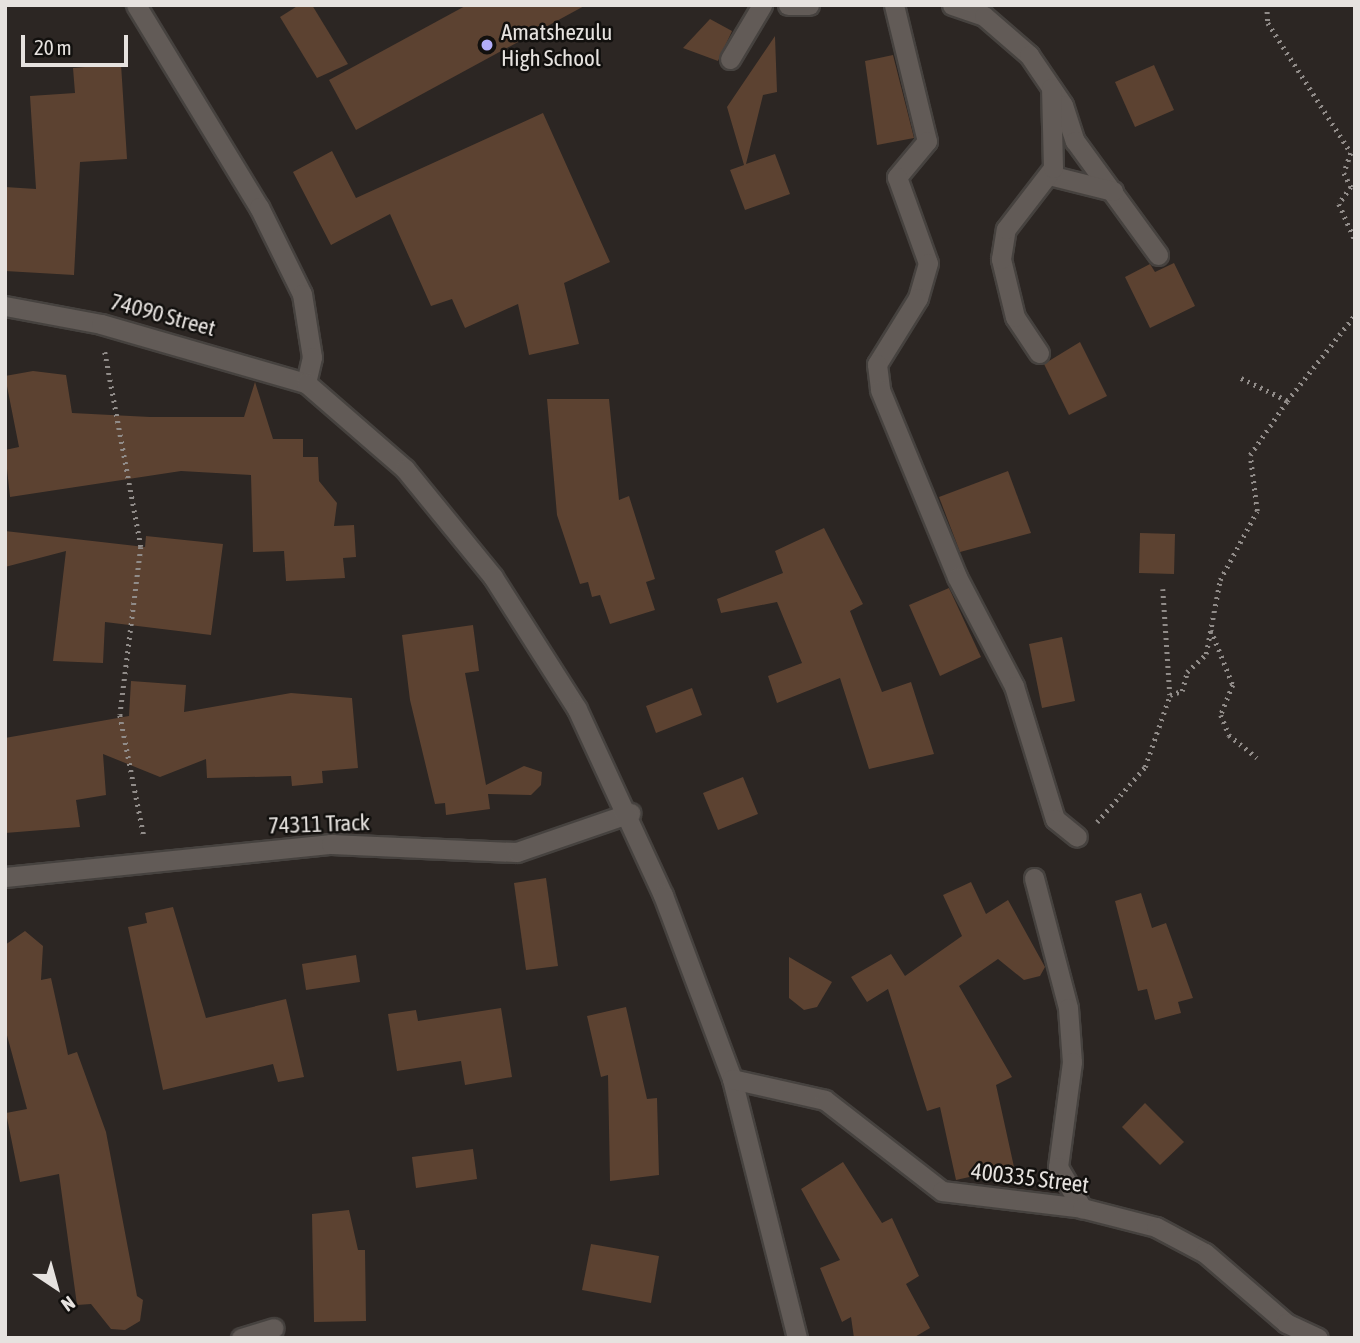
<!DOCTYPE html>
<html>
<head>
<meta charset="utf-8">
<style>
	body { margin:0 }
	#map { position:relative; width:1360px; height:1343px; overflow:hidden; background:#2c2623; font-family:"Asap Condensed",sans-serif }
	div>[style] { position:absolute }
	.building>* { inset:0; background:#5c4231 }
	.path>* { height:4.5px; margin-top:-2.25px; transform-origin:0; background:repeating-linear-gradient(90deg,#918c89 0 2px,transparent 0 7px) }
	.roads { filter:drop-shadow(2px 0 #46423f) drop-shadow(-2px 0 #46423f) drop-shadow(0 2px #46423f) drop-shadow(0 -2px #46423f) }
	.minor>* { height:19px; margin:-9.5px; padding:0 9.5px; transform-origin:9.5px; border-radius:9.5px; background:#625b57 }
	.tertiary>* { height:19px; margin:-9.5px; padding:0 9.5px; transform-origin:9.5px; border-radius:9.5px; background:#625b57 }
	.dots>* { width:19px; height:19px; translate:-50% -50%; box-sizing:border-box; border:4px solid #12100e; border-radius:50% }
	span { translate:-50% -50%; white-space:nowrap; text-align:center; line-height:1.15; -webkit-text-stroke:5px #12100e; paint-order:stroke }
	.poi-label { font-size:23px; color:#e6e2df }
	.left { translate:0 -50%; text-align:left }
	.street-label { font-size:23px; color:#e6e2df }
	.frame { position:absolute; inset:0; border:7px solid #e6e2df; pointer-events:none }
	.north { position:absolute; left:21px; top:1252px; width:70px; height:70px; -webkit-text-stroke:5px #12100e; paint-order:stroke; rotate:144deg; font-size:19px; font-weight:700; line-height:28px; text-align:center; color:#e6e2df }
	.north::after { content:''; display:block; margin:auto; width:24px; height:32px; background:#e6e2df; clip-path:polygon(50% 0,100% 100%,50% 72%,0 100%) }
	.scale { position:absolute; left:21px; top:35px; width:107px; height:32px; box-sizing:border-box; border:4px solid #e6e2df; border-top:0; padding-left:9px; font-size:21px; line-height:24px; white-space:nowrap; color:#e6e2df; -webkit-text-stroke:5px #12100e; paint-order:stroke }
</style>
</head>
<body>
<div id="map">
	<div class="building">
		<i style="clip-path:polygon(299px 5px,312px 5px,348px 64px,317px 78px,280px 17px)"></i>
		<i style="clip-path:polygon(467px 5px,586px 5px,356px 130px,329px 80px)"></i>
		<i style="clip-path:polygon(710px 19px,732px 31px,718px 61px,683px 48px)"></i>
		<i style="clip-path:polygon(775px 36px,777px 92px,763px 95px,746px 164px,775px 154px,790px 194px,745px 210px,730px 170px,744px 165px,727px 107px)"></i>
		<i style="clip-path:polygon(893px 55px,914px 138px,877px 145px,865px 61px)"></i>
		<i style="clip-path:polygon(121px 64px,127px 159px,80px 162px,74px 275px,5px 271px,5px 187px,36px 189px,30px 96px,75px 93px,73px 68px)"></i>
		<i style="clip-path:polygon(1154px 65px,1174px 110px,1135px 127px,1115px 82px)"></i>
		<i style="clip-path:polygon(543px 113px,610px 262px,564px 283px,579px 344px,529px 355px,518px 304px,465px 328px,452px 299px,431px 306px,390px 214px,331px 245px,293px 172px,332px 151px,356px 198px)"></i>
		<i style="clip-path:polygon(1174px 263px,1195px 306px,1150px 328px,1125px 277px,1150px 264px,1155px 272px)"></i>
		<i style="clip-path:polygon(1080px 342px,1107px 396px,1069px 415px,1044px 364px)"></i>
		<i style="clip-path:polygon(33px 371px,66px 375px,72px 413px,150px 417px,244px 417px,255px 382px,273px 439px,303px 439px,303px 457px,318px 457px,319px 481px,337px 503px,334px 526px,354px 525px,356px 557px,343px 558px,345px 578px,286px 581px,284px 551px,253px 552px,251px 475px,181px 471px,10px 497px,5px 450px,19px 447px,5px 376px)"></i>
		<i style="clip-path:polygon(547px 399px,609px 399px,619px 500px,629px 496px,655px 579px,646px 582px,655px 610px,610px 624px,600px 595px,592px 597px,588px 582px,580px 584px,557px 515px)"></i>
		<i style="clip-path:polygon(1008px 471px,1031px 533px,960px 552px,939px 497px)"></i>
		<i style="clip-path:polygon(824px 528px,863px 604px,850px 611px,882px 692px,911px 682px,934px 754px,869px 769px,840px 678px,777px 703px,768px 676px,802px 663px,777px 602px,721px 613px,717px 599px,783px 573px,775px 551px)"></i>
		<i style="clip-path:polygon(5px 531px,145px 547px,146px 536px,223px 544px,211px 635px,105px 622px,103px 663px,53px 661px,66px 551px,5px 567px)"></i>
		<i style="clip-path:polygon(1140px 533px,1175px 534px,1174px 574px,1139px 573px)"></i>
		<i style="clip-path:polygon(949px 588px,981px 657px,940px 676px,909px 605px)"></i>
		<i style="clip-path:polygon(473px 625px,479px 671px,465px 673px,486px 785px,524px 766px,542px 772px,541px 785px,531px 795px,488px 794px,490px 809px,446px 815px,445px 803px,435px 804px,410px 700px,402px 635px)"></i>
		<i style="clip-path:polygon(1062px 637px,1075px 701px,1042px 708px,1029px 644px)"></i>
		<i style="clip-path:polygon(131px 681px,186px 685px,184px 712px,291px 693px,352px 698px,358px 768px,322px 771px,323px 783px,292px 786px,291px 776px,207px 778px,206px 759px,160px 777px,103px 754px,106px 795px,76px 800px,80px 827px,5px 833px,5px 738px,129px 716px)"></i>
		<i style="clip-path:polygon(692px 688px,702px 715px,656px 733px,646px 706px)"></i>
		<i style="clip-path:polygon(743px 777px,758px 814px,718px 830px,703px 793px)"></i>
		<i style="clip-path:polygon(546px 878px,558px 966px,526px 970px,514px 883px)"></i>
		<i style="clip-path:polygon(971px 882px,986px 914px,1008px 900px,1045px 967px,1040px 976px,1024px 980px,998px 959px,959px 986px,1012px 1077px,996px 1085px,1014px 1167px,956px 1180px,940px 1107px,927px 1111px,888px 989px,867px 1002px,851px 977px,891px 954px,905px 976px,962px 936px,943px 895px)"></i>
		<i style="clip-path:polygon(1141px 893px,1152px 928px,1166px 923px,1193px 998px,1178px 1002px,1181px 1013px,1155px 1020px,1147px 989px,1138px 991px,1115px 901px)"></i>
		<i style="clip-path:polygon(173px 907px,206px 1018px,286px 999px,304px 1077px,278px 1082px,273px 1064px,163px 1090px,128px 927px,147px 923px,145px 913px)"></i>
		<i style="clip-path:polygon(25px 931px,43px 946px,41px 980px,51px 978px,68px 1055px,77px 1052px,106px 1132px,137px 1296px,143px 1300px,140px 1321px,125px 1330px,111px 1329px,91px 1304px,77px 1305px,59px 1174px,20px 1182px,6px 1113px,27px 1109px,5px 1028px,5px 945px)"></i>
		<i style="clip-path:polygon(356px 955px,360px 982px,306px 990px,302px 964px)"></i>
		<i style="clip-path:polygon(789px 957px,832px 982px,817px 1007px,804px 1010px,789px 998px)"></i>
		<i style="clip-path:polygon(626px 1007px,647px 1099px,657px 1098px,659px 1175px,610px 1181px,608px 1075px,601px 1077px,587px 1016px)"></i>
		<i style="clip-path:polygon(501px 1008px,512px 1077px,465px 1085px,461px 1061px,397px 1071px,388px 1014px,416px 1010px,418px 1021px)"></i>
		<i style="clip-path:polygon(1145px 1103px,1184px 1142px,1160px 1165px,1122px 1127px)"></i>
		<i style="clip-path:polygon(473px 1149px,477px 1179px,416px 1188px,412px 1157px)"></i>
		<i style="clip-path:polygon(843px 1162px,882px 1223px,892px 1218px,919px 1276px,906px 1284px,930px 1328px,913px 1338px,854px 1338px,851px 1317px,842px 1322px,820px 1268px,840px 1260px,801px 1189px)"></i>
		<i style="clip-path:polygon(349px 1210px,358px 1250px,365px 1250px,366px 1321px,314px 1322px,312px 1214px)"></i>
		<i style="clip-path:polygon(591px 1244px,659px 1256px,651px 1303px,582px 1290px)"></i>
	</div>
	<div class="path">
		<i style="left:1267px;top:5px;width:18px;rotate:87deg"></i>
		<i style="left:1268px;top:23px;width:154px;rotate:57.4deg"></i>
		<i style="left:1351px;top:153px;width:21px;rotate:109deg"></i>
		<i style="left:1344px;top:173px;width:16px;rotate:63deg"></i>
		<i style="left:1351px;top:187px;width:21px;rotate:125deg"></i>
		<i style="left:1339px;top:204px;width:39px;rotate:66deg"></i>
		<i style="left:105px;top:352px;width:198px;rotate:79.5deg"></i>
		<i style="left:141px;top:547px;width:169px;rotate:97.1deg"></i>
		<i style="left:120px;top:715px;width:123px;rotate:78.8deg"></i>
		<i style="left:1287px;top:401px;width:110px;rotate:-51.7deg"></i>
		<i style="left:1163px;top:589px;width:106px;rotate:86.2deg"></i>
		<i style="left:1211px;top:630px;width:59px;rotate:68.2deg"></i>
		<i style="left:1233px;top:685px;width:32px;rotate:112deg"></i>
		<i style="left:1221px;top:715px;width:22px;rotate:68deg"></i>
		<i style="left:1229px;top:735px;width:36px;rotate:39deg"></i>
		<i style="left:1097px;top:822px;width:73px;rotate:-48.9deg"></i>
		<i style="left:1145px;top:767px;width:76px;rotate:-70.9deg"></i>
		<i style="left:1170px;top:695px;width:13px;rotate:-18deg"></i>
		<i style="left:1182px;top:691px;width:20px;rotate:-75deg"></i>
		<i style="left:1187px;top:672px;width:26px;rotate:-43deg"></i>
		<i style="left:1206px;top:654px;width:75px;rotate:-79.3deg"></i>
		<i style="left:1220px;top:580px;width:78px;rotate:-61.8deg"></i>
		<i style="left:1257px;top:511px;width:56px;rotate:-97.1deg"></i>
		<i style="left:1250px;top:455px;width:65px;rotate:-55.6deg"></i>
		<i style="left:1287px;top:401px;width:52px;rotate:-153.9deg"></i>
	</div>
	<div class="roads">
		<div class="minor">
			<i style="left:136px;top:5px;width:237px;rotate:58.7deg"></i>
			<i style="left:259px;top:207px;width:97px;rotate:63.7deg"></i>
			<i style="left:302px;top:294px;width:64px;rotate:81deg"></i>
			<i style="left:312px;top:357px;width:27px;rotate:103deg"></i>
			<i style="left:788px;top:5px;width:21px"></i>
			<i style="left:894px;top:5px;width:140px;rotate:76.4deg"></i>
			<i style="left:927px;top:141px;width:47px;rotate:129.8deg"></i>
			<i style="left:897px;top:177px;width:91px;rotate:70.2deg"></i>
			<i style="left:928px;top:263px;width:36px;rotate:106deg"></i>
			<i style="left:918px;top:298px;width:78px;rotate:121.8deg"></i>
			<i style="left:877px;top:364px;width:26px;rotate:83deg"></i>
			<i style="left:880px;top:390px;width:202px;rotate:67.6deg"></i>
			<i style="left:957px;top:577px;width:123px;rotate:62.4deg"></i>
			<i style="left:1014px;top:686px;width:139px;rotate:72.9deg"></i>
			<i style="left:1055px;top:819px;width:28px;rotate:39deg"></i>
			<i style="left:952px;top:5px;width:34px;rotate:19deg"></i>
			<i style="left:984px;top:16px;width:60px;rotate:40.9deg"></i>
			<i style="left:1029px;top:55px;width:60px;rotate:55.8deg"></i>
			<i style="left:1063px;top:105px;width:38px;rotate:72deg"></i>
			<i style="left:1075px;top:141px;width:141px;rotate:53.9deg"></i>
			<i style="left:730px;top:59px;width:63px;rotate:-59.3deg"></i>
			<i style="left:1049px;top:175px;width:66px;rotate:14deg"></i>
			<i style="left:1039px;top:353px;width:43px;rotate:-123.7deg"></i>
			<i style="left:1015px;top:317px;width:60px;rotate:-103.6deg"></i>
			<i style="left:1001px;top:259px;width:30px;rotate:-81deg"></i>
			<i style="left:1006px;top:229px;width:77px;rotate:-52.4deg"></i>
			<i style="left:1053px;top:168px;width:80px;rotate:-91.4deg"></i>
			<i style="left:5px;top:877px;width:328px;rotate:-5.8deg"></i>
			<i style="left:331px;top:844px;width:186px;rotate:2.5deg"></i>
			<i style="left:517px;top:852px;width:120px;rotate:-19deg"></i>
			<i style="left:1034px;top:878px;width:134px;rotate:75.3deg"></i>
			<i style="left:1068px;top:1008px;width:54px;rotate:85.8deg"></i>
			<i style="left:1072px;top:1062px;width:106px;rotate:97.6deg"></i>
			<i style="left:1058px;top:1167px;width:48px;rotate:59.7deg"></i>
			<i style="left:241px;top:1338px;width:34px;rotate:-17deg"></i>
		</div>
		<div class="tertiary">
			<i style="left:5px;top:306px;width:98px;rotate:10.6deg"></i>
			<i style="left:101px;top:324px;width:213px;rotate:16.1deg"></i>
			<i style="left:306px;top:383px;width:131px;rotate:41deg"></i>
			<i style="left:405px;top:469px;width:139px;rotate:50.8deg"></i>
			<i style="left:493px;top:577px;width:156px;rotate:57.5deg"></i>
			<i style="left:577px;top:709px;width:205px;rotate:65.2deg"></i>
			<i style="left:663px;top:895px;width:197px;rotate:69.4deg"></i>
			<i style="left:732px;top:1079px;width:267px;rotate:75.9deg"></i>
			<i style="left:732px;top:1079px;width:95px;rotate:12.7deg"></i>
			<i style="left:825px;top:1100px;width:148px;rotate:37.9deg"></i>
			<i style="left:942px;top:1191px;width:141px;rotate:6.9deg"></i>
			<i style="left:1082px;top:1208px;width:76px;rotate:14.4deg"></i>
			<i style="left:1156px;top:1227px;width:55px;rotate:28deg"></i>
			<i style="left:1205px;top:1253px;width:107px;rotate:40.8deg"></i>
			<i style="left:1286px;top:1323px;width:35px;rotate:25deg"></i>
		</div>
	</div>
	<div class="dots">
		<i style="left:487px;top:45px;background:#b3adf9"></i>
	</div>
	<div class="poi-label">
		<span class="left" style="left:501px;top:45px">Amatshezulu<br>High School</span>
	</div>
	<div class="street-label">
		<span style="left:163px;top:315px;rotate:15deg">74090 Street</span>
		<span style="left:319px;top:824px;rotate:-2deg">74311 Track</span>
		<span style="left:1030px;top:1178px;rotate:7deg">400335 Street</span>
	</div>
	<div class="frame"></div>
	<div class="north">N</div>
	<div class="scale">20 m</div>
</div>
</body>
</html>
